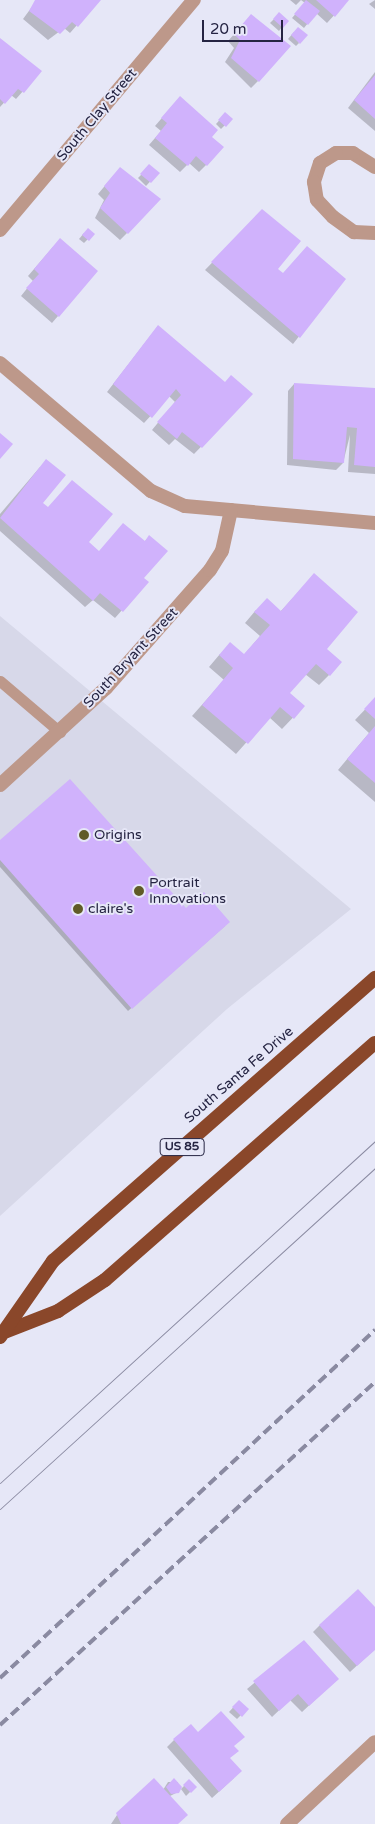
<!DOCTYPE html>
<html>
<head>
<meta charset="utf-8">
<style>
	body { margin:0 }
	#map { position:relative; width:375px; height:1824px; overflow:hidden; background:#e6e7f7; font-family:"Varela Round",sans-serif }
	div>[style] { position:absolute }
	.built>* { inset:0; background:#d7d8e9 }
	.shadow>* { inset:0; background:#0003 }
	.building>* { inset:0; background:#d0b2fc }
	.service>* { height:11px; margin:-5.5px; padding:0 5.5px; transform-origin:5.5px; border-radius:5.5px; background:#bd988a }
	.minor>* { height:14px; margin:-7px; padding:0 7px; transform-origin:7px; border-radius:7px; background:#bd988a }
	.trunk>* { height:14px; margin:-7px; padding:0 7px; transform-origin:7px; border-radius:7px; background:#8a472a }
	.tram>* { height:1px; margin:-0.5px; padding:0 0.5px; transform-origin:0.5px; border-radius:0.5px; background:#8a8aa1 }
	.rail>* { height:4px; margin-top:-2px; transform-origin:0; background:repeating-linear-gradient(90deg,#8a8aa1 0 10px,transparent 0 15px) }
	.dots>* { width:14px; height:14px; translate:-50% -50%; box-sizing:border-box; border:2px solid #e6e7f7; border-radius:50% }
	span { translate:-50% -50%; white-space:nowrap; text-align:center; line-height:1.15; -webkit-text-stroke:4px #e6e7f7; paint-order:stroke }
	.shield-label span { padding:1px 4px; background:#e6e7f7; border:1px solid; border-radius:4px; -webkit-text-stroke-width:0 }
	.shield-label { font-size:12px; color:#252442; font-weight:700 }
	.street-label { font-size:14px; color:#252442 }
	.poi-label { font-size:14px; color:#252442 }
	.left { translate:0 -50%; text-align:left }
	.scale { position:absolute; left:202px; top:20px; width:81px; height:22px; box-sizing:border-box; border:2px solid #252442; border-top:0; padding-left:6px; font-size:15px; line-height:18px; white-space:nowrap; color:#252442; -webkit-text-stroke:4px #e6e7f7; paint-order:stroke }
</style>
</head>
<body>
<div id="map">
	<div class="built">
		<i style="clip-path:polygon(0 616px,351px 909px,227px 1009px,0 1216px)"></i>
	</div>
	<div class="shadow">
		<i style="clip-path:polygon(37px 0,99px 0,70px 33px,64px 28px,48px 40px,23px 19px)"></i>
		<i style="clip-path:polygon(290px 0,348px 0,327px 23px,316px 13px,304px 28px,292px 18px,305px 3px,301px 0,296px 5px)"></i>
		<i style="clip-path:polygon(375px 0,375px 9px,369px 4px)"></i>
		<i style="clip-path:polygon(279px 14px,282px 27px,279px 31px,270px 23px)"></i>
		<i style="clip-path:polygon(244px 23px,258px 81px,251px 88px,225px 62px,234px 48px,228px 41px)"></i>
		<i style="clip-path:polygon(294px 32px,299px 43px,296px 46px,288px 39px)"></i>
		<i style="clip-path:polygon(0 39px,40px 72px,16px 99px,11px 95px,0 107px)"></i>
		<i style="clip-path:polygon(375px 72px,375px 131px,348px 108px)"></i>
		<i style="clip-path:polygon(173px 105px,210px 137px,206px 165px,199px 172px,189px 163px,180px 172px,149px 145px,161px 131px,155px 126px)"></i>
		<i style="clip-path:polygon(225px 114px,231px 119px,221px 129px,216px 124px)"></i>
		<i style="clip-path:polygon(150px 166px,158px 173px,146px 186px,138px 178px)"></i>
		<i style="clip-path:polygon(114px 175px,127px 233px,120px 240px,95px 218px,104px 200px,98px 194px)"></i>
		<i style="clip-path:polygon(262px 211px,276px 269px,283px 275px,344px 279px,293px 344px,205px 270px)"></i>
		<i style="clip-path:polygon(84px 233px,93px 234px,84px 243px,79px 239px)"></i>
		<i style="clip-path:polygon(53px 247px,58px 316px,52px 323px,21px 296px,33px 281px,28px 276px)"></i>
		<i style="clip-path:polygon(158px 326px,225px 383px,252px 394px,194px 454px,175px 439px,169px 445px,152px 430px,175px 402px,169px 396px,144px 423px,107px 392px)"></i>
		<i style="clip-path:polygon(294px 384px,375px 392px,375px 474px,348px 472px,350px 435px,343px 463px,336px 470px,287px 465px,288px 391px)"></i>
		<i style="clip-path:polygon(40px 467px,41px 503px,99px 552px,144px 542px,150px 536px,142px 578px,147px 582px,115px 618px,93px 600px,85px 607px,0 531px,0 514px)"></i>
		<i style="clip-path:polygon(314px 575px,329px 675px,319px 685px,305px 674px,289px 693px,304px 706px,282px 729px,269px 717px,236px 754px,192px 716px,224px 680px,209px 667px,220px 654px,244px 655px,260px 636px,245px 623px,256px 610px,280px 612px)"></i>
		<i style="clip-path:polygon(375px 699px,375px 802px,338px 770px,369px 733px,355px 720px)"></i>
		<i style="clip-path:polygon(0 842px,185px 910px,225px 926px,128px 1011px,0 867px)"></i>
		<i style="clip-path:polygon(375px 1609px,375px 1649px,350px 1672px,313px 1632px,320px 1625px)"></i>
		<i style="clip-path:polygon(304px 1642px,331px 1685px,302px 1712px,290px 1700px,272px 1717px,247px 1689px)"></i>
		<i style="clip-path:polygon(239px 1701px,247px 1709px,237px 1719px,229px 1712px)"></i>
		<i style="clip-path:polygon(198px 1734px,233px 1746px,229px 1759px,234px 1778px,212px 1798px,167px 1747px,174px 1740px)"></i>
		<i style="clip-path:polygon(189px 1781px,195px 1787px,186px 1796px,181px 1789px)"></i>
		<i style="clip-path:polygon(168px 1782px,178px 1782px,178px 1792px,170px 1796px,177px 1824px,111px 1824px,121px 1809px,163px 1790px)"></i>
	</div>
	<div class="building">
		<i style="clip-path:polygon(35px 0,101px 0,78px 27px,72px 22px,60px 34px,29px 11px)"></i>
		<i style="clip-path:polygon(306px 0,320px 11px,308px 25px,294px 14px)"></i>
		<i style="clip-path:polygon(316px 0,349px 0,335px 17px)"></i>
		<i style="clip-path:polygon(279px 12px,289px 21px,283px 28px,273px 19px)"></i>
		<i style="clip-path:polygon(251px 14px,291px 46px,259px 82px,231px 58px,240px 40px,234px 34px)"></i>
		<i style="clip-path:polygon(298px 27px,308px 35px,300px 44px,291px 35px)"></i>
		<i style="clip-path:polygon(0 38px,42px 71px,24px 93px,18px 89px,5px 104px,0 99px)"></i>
		<i style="clip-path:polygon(375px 75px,375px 119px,354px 100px)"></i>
		<i style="clip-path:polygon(180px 96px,218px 130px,212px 137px,224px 147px,207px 166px,196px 156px,188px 166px,155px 138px,167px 123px,161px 118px)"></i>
		<i style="clip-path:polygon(225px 112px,233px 119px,226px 127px,218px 120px)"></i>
		<i style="clip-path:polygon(149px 164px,160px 173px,151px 183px,140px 174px)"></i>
		<i style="clip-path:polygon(120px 167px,161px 199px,128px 234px,100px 208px,110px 193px,104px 186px)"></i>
		<i style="clip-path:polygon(262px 209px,301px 241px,278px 269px,283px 273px,307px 246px,346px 279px,300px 338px,211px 262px)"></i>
		<i style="clip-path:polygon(88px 228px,95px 234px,89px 241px,82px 235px)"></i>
		<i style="clip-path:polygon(60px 238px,98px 271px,59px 317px,26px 288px,39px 274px,34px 269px)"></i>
		<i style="clip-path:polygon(158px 325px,225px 382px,231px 375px,253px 394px,202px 448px,182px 432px,177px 439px,157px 422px,181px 395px,176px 389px,152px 418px,113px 384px)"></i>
		<i style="clip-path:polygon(294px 383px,375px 388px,375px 467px,354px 465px,357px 428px,347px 427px,344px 463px,293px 459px)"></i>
		<i style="clip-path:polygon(0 433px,13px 444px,0 459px)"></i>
		<i style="clip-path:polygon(46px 459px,66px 475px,43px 503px,48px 507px,72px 480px,113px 514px,89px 542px,99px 551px,123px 523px,145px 541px,149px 535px,168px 551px,144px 578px,149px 582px,123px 612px,100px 593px,93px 601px,0 518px)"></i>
		<i style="clip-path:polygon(314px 573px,358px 612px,327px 649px,342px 662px,330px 676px,316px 664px,290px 693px,305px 706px,294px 719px,280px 707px,248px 744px,202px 705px,233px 668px,219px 655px,230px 642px,244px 654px,270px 625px,254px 612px,267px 598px,281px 611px)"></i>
		<i style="clip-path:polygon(375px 697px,375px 719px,364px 709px)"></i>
		<i style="clip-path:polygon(375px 726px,375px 783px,347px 759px)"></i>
		<i style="clip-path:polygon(70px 779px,186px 908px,204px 892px,230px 922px,132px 1009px,0 860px,0 840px)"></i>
		<i style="clip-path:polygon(358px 1589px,375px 1607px,375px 1650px,357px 1666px,319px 1625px)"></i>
		<i style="clip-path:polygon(304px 1640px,339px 1679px,309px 1706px,298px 1694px,279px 1711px,253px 1681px)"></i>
		<i style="clip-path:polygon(239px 1700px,249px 1709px,242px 1717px,232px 1707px)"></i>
		<i style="clip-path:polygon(221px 1711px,245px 1737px,234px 1746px,239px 1751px,230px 1758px,242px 1771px,219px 1792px,173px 1739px,191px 1724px,198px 1732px)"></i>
		<i style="clip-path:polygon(154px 1778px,188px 1815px,178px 1824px,121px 1824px,116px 1813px)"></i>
		<i style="clip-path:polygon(174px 1778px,182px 1787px,179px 1793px,171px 1794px,166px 1787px)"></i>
		<i style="clip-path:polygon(189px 1779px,197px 1787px,191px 1793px,183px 1785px)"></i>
	</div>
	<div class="service">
		<i style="left:0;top:681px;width:79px;rotate:40.4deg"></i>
	</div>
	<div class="minor">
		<i style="left:375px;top:167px;width:26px;rotate:-148deg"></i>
		<i style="left:353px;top:153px;width:17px;rotate:180deg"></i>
		<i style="left:336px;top:153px;width:19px;rotate:148deg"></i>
		<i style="left:320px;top:163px;width:20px;rotate:108deg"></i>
		<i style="left:314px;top:182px;width:18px;rotate:81deg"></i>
		<i style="left:317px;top:200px;width:23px;rotate:47deg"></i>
		<i style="left:333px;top:217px;width:26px;rotate:36deg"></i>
		<i style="left:354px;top:232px;width:21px;rotate:3deg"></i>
		<i style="left:0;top:230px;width:301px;rotate:-49.9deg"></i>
		<i style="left:0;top:363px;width:198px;rotate:40.3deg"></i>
		<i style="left:151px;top:491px;width:37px;rotate:24deg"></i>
		<i style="left:185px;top:506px;width:191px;rotate:5.1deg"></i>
		<i style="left:0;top:785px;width:144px;rotate:-42.5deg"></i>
		<i style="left:106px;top:688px;width:157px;rotate:-48.6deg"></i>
		<i style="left:210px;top:570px;width:22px;rotate:-58deg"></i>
		<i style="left:222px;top:551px;width:42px;rotate:-77.6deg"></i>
		<i style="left:287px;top:1824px;width:120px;rotate:-43deg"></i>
	</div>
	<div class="trunk">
		<i style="left:7px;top:1331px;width:55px;rotate:-21.4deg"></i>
		<i style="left:58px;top:1311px;width:56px;rotate:-33.4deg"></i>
		<i style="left:105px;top:1280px;width:359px;rotate:-41.3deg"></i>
		<i style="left:0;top:1337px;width:93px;rotate:-55.1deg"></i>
		<i style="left:53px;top:1261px;width:429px;rotate:-41.3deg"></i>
	</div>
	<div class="tram">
		<i style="left:0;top:1483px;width:508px;rotate:-42.36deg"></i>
		<i style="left:0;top:1509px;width:507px;rotate:-42.28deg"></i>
	</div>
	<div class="rail">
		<i style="left:0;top:1678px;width:512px;rotate:-42.86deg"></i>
		<i style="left:0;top:1725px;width:508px;rotate:-42.45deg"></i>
	</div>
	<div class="dots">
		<i style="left:84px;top:835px;background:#605b27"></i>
		<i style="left:139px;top:891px;background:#605b27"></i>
		<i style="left:78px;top:909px;background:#605b27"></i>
	</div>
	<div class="shield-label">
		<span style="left:182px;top:1147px">US 85</span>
	</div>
	<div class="street-label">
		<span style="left:97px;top:115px;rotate:-50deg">South Clay Street</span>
		<span style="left:131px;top:658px;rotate:-47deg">South Bryant Street</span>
		<span style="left:239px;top:1075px;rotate:-41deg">South Santa Fe Drive</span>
	</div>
	<div class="poi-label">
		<span class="left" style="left:94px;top:835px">Origins</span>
		<span class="left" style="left:149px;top:891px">Portrait<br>Innovations</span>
		<span class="left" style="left:88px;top:909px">claire's</span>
	</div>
	<div class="scale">20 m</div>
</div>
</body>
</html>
